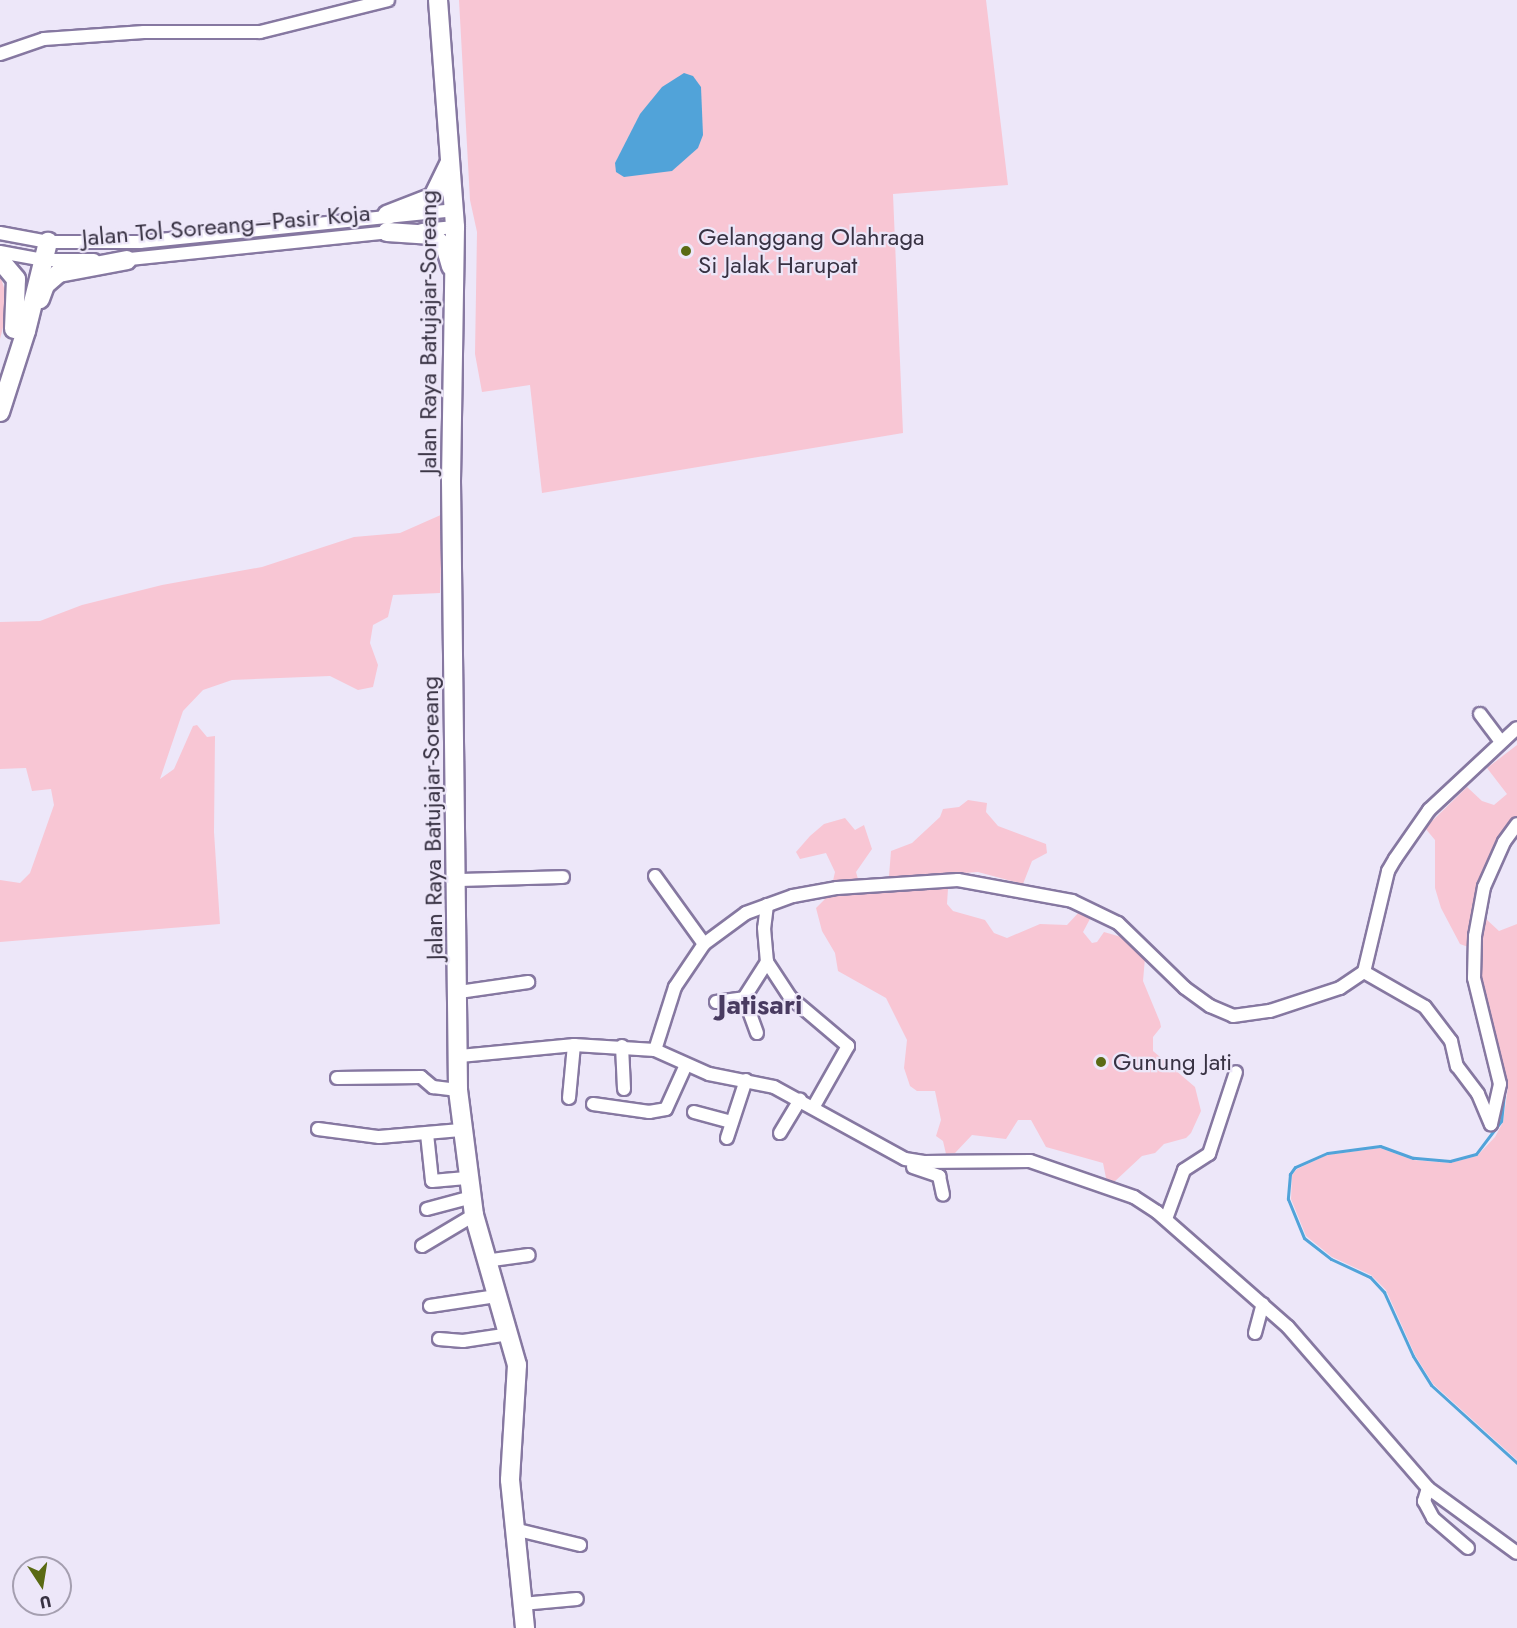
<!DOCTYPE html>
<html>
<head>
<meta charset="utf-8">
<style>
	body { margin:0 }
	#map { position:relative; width:1517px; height:1628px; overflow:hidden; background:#ede7f9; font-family:Jost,sans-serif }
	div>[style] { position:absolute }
	.green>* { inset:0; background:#f8c6d4 }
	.water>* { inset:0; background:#51a3d9 }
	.stream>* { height:3px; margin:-1.5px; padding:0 1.5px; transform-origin:1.5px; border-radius:1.5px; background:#51a3d9 }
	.roads { filter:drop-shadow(2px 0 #8678a1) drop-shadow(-2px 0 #8678a1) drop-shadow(0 2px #8678a1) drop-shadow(0 -2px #8678a1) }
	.minor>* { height:12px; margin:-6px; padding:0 6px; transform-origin:6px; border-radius:6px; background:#fff }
	.highway>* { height:18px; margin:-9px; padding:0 9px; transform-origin:9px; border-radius:9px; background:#fff }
	.dots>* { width:16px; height:16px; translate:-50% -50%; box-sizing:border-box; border:3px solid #ede7f9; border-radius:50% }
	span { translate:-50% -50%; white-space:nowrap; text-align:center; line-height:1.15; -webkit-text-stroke:4.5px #ede7f9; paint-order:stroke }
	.street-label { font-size:24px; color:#383243 }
	.poi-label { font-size:24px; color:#383243 }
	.left { translate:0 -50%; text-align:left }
	.quarter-label { font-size:27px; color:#493b61; font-weight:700 }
	.north { position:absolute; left:12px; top:1556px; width:60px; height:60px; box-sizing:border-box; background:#ede7f9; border:2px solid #a59fb0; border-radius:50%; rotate:168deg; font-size:16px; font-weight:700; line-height:24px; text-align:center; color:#383243 }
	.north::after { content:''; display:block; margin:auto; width:21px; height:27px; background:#5a6a14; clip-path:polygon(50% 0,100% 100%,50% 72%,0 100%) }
</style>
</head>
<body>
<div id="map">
	<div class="green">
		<i style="clip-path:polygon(459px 0,986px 0,1008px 185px,893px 194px,903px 433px,542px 493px,530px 385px,482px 392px,475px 354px,477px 232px,470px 200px)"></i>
		<i style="clip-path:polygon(0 275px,9px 304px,0 339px)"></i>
		<i style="clip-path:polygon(443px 514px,440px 593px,393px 595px,388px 617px,373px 625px,370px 643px,378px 665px,373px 687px,358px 690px,330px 676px,232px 680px,203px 690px,183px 711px,160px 779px,174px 769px,193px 726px,197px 725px,207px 737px,215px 736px,214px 832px,220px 924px,0 942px,0 880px,20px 883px,30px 873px,54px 805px,51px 789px,32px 791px,26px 768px,0 769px,0 622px,40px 621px,82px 605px,162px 585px,262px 567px,354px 537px,400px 533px)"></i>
		<i style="clip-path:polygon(1517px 745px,1517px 821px,1502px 841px,1471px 948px,1460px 944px,1441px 908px,1435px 888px,1435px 840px,1425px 828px,1467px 787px,1482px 801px,1494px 805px,1507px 794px,1487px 768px)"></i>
		<i style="clip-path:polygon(968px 800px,987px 803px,986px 812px,998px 826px,1046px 844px,1047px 853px,1032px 861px,1023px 884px,978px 872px,949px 874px,947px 904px,953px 911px,985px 920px,994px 933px,1007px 938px,1040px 924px,1067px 925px,1080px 911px,1091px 917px,1083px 932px,1092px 943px,1097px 942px,1104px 932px,1128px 939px,1145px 958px,1143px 981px,1160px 1022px,1161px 1027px,1153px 1037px,1153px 1051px,1195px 1087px,1201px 1111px,1191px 1133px,1186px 1138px,1164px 1144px,1155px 1153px,1142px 1156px,1113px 1183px,1106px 1178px,1103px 1163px,1046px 1147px,1031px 1120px,1018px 1120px,1006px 1139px,972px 1135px,955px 1153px,946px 1154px,943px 1141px,936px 1136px,941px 1120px,935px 1091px,917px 1091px,910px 1086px,904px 1068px,907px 1040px,886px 998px,838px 971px,835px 953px,822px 931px,816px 908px,830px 894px,835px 872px,826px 853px,800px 859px,796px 852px,810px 836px,824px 824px,845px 818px,855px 830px,864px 825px,872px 849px,856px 872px,860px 886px,888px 888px,891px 851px,912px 843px,940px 817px,943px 809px,959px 807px)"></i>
		<i style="clip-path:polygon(1486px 919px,1499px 931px,1517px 924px,1517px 1460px,1433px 1384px,1415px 1355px,1386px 1290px,1371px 1275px,1332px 1257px,1306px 1236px,1291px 1199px,1292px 1175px,1297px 1169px,1327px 1155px,1380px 1148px,1413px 1160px,1450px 1163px,1477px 1156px,1495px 1137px,1503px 1122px,1508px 1087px,1480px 978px,1481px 936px)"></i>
	</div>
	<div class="water">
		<i style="clip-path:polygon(684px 73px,693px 76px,701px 87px,703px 135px,698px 148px,672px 171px,624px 177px,616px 172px,615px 163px,640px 114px,662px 87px)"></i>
	</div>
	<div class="stream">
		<i style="left:1505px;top:1084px;width:37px;rotate:96deg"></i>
		<i style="left:1501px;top:1121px;width:41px;rotate:127.1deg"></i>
		<i style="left:1476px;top:1154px;width:27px;rotate:165deg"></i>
		<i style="left:1450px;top:1161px;width:37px;rotate:-175deg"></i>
		<i style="left:1413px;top:1158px;width:35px;rotate:-160deg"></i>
		<i style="left:1380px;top:1146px;width:53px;rotate:172.5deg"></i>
		<i style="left:1327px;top:1153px;width:35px;rotate:156deg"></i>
		<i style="left:1295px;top:1167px;width:9px;rotate:126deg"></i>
		<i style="left:1290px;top:1174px;width:25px;rotate:95deg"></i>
		<i style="left:1288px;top:1199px;width:42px;rotate:67.7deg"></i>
		<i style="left:1304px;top:1238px;width:34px;rotate:38deg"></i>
		<i style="left:1331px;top:1259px;width:43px;rotate:24.8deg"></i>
		<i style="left:1370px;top:1277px;width:21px;rotate:47deg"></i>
		<i style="left:1384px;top:1292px;width:70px;rotate:65.6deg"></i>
		<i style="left:1413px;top:1356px;width:34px;rotate:58deg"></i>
		<i style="left:1431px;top:1385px;width:116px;rotate:42.2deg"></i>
	</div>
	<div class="roads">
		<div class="minor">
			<i style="left:0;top:54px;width:46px;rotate:-18.8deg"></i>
			<i style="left:44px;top:39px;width:100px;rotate:-4deg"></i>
			<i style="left:144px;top:32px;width:116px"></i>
			<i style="left:260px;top:32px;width:132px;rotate:-14deg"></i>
			<i style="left:422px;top:230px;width:33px;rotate:-5deg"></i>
			<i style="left:0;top:233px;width:49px;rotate:10.6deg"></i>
			<i style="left:48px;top:242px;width:92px"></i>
			<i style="left:140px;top:242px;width:317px;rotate:-5.8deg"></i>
			<i style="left:0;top:252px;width:45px;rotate:10.3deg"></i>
			<i style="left:44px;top:260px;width:50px"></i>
			<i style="left:120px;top:260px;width:274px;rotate:-5.9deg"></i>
			<i style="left:1480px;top:714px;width:34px;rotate:53deg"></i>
			<i style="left:655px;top:876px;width:84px;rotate:54.2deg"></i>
			<i style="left:457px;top:880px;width:106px;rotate:-1.6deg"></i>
			<i style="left:767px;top:905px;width:23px;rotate:97deg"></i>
			<i style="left:764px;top:928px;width:34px;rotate:85deg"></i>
			<i style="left:767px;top:962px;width:42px;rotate:56.7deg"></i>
			<i style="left:790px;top:997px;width:76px;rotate:40.2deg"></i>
			<i style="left:848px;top:1046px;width:69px;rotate:119.5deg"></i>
			<i style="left:1364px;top:972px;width:70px;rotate:29.8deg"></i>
			<i style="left:1425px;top:1007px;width:43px;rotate:52.6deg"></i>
			<i style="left:1451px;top:1041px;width:26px;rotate:77deg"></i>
			<i style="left:1457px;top:1066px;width:35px;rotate:53deg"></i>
			<i style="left:1478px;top:1094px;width:33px;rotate:67deg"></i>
			<i style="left:459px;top:992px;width:70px;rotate:-8.2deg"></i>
			<i style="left:716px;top:1002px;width:28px;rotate:-8deg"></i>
			<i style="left:757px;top:1033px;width:37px;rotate:-110deg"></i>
			<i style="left:744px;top:998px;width:43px;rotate:-57.4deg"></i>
			<i style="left:622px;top:1046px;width:43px;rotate:87.3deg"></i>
			<i style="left:655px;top:1050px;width:66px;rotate:-72.4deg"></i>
			<i style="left:675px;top:987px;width:52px;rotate:-56deg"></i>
			<i style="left:704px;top:944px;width:52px;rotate:-36.4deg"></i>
			<i style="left:746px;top:913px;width:50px;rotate:-19.9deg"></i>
			<i style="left:793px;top:896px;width:45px;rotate:-10.3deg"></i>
			<i style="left:837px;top:888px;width:121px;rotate:-3.8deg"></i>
			<i style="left:958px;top:880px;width:116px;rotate:10.4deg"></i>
			<i style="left:1072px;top:901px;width:51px;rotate:25.6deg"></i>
			<i style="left:1118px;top:923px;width:93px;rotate:44.1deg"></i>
			<i style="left:1185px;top:988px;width:31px;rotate:36deg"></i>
			<i style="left:1210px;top:1006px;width:25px;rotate:23deg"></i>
			<i style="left:1233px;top:1016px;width:37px;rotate:-8deg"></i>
			<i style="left:1270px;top:1011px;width:74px;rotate:-18.2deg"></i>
			<i style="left:1340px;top:988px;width:29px;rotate:-34deg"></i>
			<i style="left:1364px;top:972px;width:104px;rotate:-76.6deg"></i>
			<i style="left:1388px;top:871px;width:14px;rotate:-60deg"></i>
			<i style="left:1395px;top:859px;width:60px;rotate:-55.2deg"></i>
			<i style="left:1429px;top:810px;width:120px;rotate:-43deg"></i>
			<i style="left:460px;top:1056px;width:115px;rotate:-5.5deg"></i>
			<i style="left:574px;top:1045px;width:81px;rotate:3.5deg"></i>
			<i style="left:655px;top:1050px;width:59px;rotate:24deg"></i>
			<i style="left:709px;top:1074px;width:66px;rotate:11.3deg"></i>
			<i style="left:774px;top:1087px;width:149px;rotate:28.8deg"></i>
			<i style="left:905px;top:1159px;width:19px;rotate:9deg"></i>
			<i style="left:924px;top:1162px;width:106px;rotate:-0.5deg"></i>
			<i style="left:1030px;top:1161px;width:110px;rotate:19.1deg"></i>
			<i style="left:1134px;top:1197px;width:27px;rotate:33deg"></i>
			<i style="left:1157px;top:1212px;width:174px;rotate:41.3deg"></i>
			<i style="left:1288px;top:1327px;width:213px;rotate:49deg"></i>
			<i style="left:1428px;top:1488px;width:110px;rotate:36.1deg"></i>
			<i style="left:337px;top:1078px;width:84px;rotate:-0.7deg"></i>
			<i style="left:421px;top:1077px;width:16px;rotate:40deg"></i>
			<i style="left:433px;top:1087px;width:25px;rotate:7deg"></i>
			<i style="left:569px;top:1098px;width:53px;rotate:-84.6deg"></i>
			<i style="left:593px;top:1104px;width:57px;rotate:8.1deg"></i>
			<i style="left:649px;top:1112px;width:17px;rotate:-10deg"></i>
			<i style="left:666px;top:1109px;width:48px;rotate:-65.6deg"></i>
			<i style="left:694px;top:1112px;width:39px;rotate:15deg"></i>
			<i style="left:1491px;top:1124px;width:41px;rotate:-77.3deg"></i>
			<i style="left:1500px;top:1084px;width:109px;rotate:-103.8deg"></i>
			<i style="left:1474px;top:978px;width:42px;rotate:-88.6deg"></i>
			<i style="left:1475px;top:936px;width:50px;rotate:-79.6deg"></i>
			<i style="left:1484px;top:887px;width:49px;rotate:-66deg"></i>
			<i style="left:1504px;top:842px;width:22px;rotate:-54deg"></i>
			<i style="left:318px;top:1129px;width:62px;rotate:7.5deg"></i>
			<i style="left:379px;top:1137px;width:82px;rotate:-4.9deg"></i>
			<i style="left:780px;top:1133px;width:39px;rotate:-59deg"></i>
			<i style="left:427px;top:1134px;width:47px;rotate:83.9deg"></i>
			<i style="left:432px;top:1181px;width:37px;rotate:-5deg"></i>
			<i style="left:727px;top:1138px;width:61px;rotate:-71.9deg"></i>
			<i style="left:913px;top:1167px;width:28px;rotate:19deg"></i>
			<i style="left:939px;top:1176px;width:19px;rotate:78deg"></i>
			<i style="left:427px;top:1209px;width:47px;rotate:-14.9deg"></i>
			<i style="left:1166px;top:1219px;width:52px;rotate:-69.8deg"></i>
			<i style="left:1184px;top:1170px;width:30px;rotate:-33deg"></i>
			<i style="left:1209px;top:1154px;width:86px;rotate:-71.8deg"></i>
			<i style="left:422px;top:1246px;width:61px;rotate:-30.8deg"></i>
			<i style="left:485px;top:1261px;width:44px;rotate:-7.8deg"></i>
			<i style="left:430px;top:1306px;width:67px;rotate:-8.6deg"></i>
			<i style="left:1255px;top:1333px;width:30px;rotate:-75deg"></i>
			<i style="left:439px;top:1339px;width:24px;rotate:5deg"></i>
			<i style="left:463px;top:1341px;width:48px;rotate:-8.5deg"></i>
			<i style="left:1428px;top:1488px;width:14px;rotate:107deg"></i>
			<i style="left:1424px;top:1501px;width:19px;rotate:62deg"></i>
			<i style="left:1433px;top:1518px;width:46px;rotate:40.6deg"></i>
			<i style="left:514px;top:1529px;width:68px;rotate:13.6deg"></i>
			<i style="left:522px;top:1604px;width:55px;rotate:-5.2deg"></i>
		</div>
		<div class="highway">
			<i style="left:438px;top:0;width:228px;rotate:85.7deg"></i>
			<i style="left:455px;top:227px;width:254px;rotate:90.9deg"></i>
			<i style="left:451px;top:481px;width:609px;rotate:89.34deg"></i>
			<i style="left:458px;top:1090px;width:126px;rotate:82.7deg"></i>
			<i style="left:474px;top:1215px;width:156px;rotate:74deg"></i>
			<i style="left:517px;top:1365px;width:115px;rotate:93.5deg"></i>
			<i style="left:510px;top:1480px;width:149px;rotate:84.2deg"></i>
			<i style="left:387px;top:215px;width:49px;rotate:-21.4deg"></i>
			<i style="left:433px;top:197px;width:37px;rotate:-64deg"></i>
			<i style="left:387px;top:232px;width:45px;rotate:3.8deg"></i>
			<i style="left:432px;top:235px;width:20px;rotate:45deg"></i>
			<i style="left:446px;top:249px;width:18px;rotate:74deg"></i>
			<i style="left:0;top:260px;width:25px;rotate:50deg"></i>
			<i style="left:16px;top:279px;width:50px;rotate:92.3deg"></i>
			<i style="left:40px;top:299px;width:15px;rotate:-70deg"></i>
			<i style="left:45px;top:285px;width:18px;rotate:-41deg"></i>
			<i style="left:59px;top:273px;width:69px;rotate:-10.8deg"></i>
			<i style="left:0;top:412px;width:85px;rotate:-72.2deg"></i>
			<i style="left:26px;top:331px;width:92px;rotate:-76.1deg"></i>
		</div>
	</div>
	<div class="dots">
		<i style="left:686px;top:251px;background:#5a6a14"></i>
		<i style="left:1101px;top:1062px;background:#5a6a14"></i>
	</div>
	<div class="street-label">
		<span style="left:226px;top:225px;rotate:-5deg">Jalan Tol Soreang–Pasir Koja</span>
		<span style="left:428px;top:332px;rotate:-90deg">Jalan Raya Batujajar-Soreang</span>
		<span style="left:432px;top:818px;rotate:-91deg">Jalan Raya Batujajar-Soreang</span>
	</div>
	<div class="poi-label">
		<span class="left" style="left:698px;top:251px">Gelanggang Olahraga<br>Si Jalak Harupat</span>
		<span class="left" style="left:1113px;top:1062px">Gunung Jati</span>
	</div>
	<div class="quarter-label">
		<span style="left:760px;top:1005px">Jatisari</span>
	</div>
	<div class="north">U</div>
</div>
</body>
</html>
